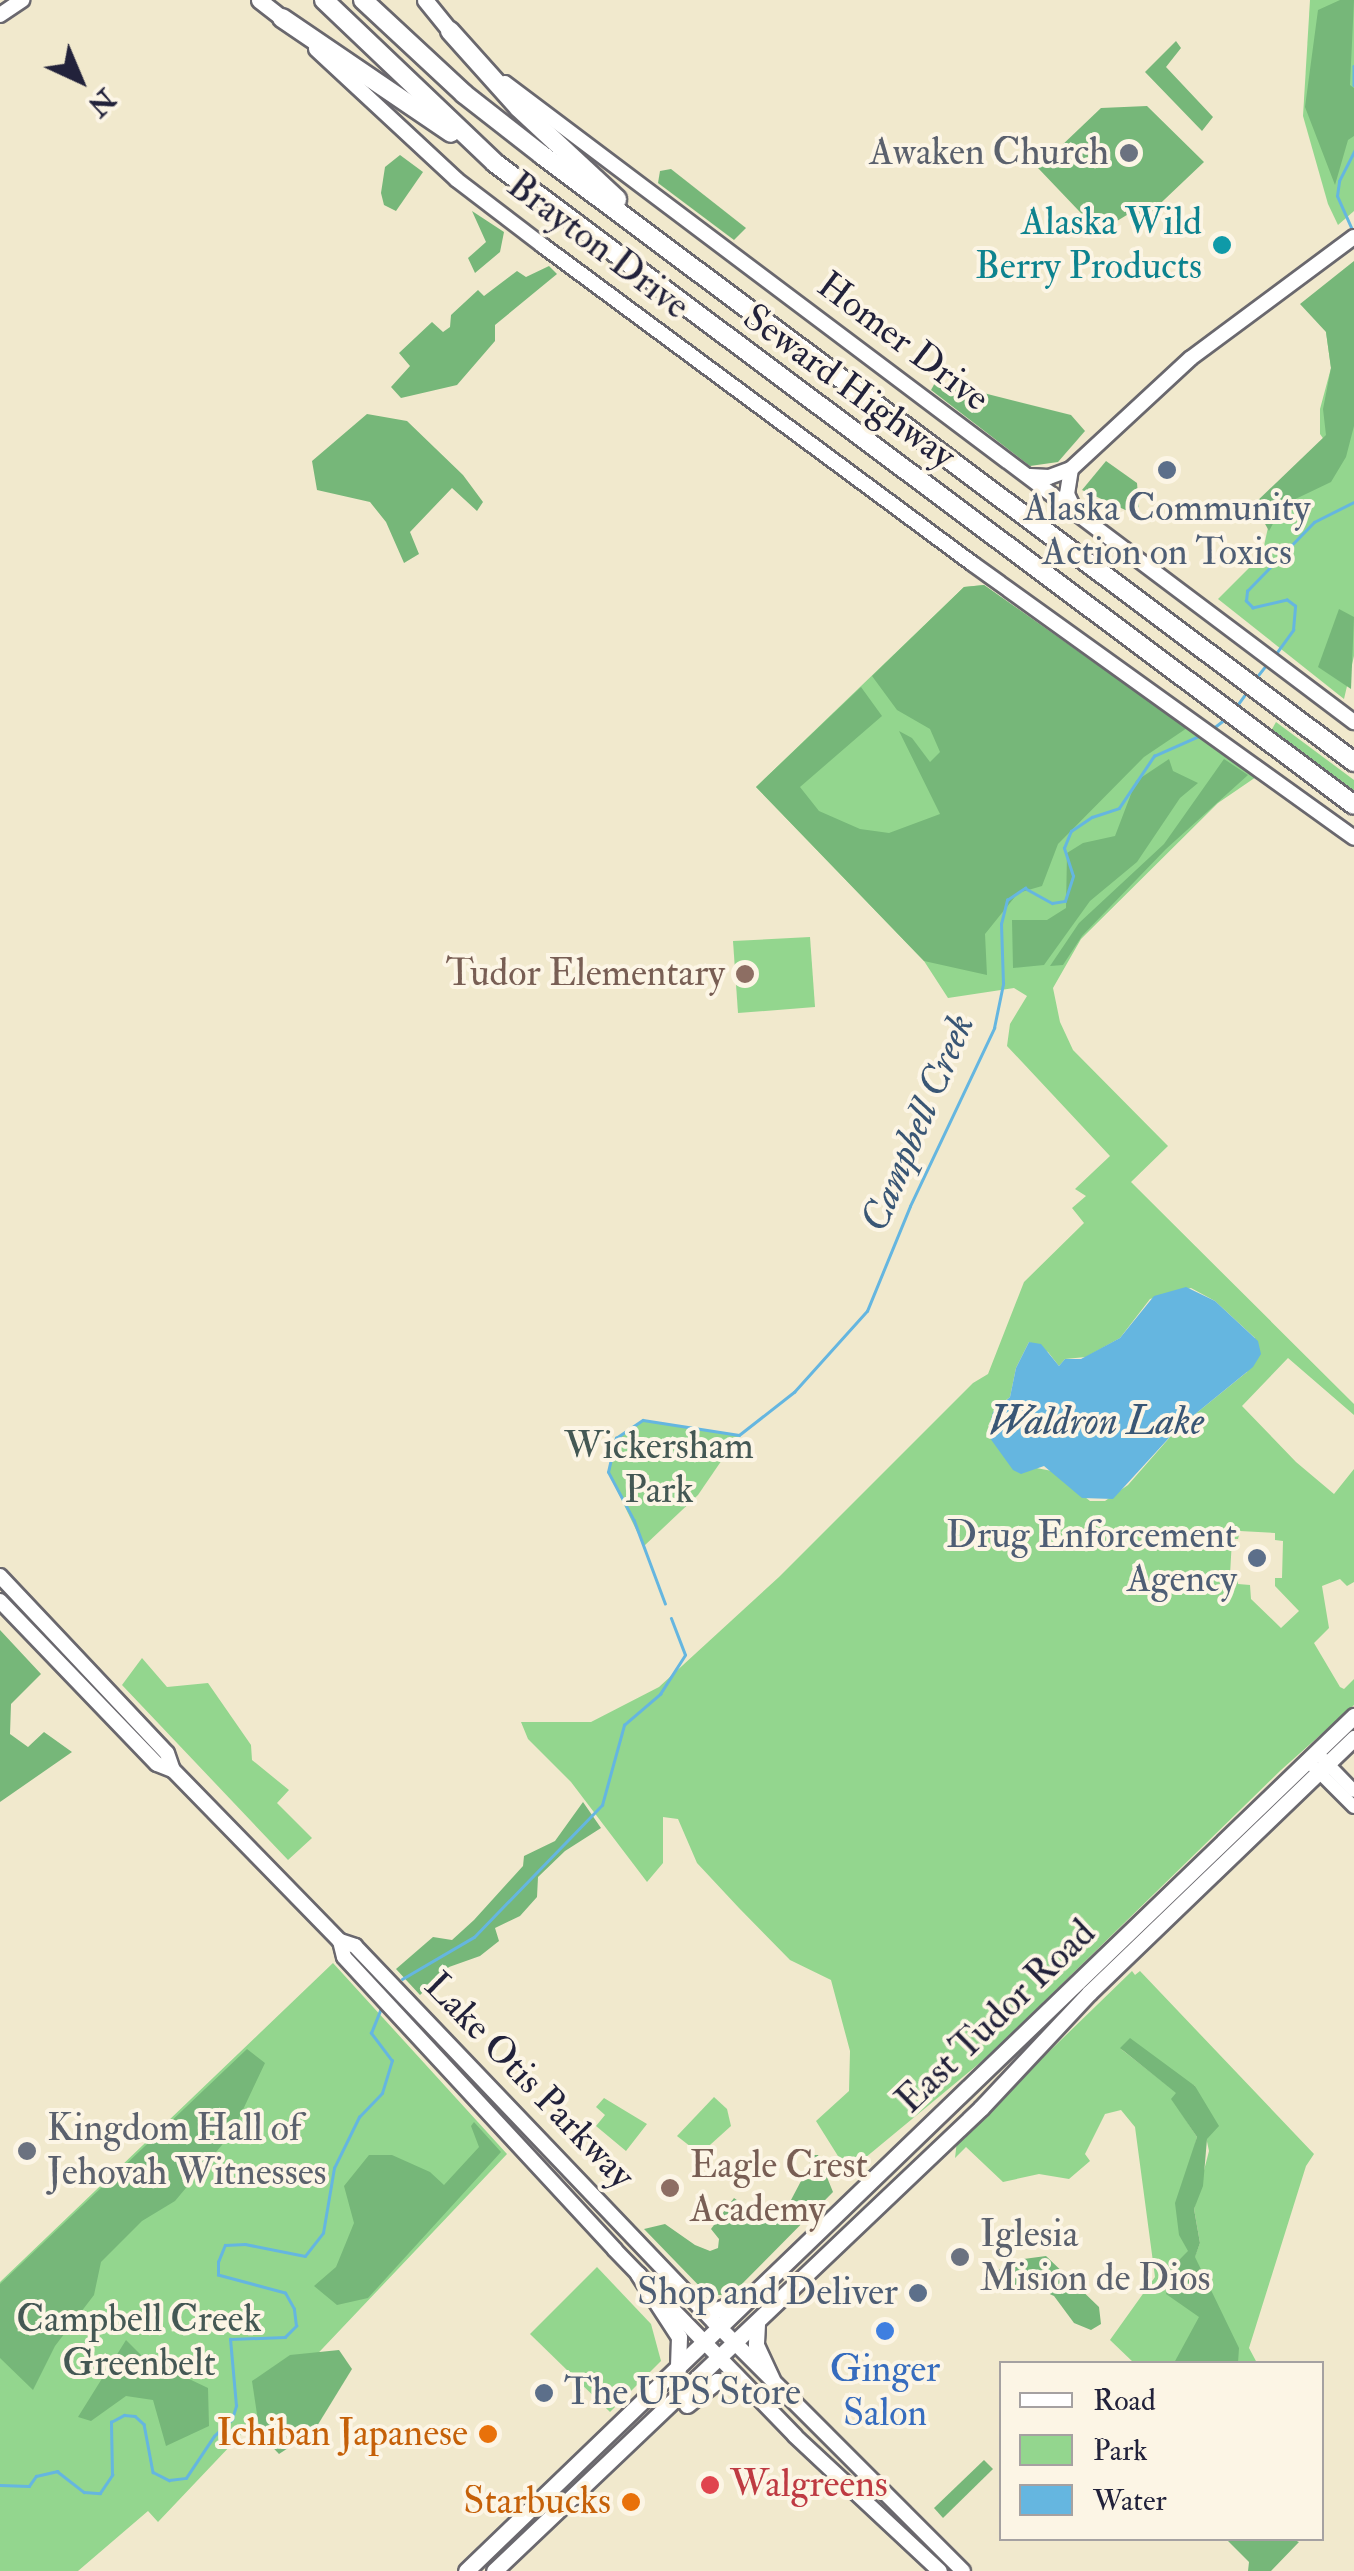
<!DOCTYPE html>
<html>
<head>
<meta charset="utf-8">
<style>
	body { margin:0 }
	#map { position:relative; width:1354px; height:2571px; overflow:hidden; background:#f1e9cd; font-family:"IM FELL Double Pica",serif }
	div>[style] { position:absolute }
	.green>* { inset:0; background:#93d68e }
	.forest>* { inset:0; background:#76b779 }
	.water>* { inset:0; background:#65b6e0 }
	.stream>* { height:2.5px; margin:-1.25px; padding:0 1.25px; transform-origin:1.25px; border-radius:1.25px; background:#65b6e0 }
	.roads { filter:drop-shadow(2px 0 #6a686e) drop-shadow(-2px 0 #6a686e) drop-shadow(0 2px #6a686e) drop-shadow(0 -2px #6a686e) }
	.tertiary>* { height:12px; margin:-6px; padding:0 6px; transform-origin:6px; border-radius:6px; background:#fff }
	.secondary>* { height:14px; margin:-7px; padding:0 7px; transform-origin:7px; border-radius:7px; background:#fff }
	.primary>* { height:15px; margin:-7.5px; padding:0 7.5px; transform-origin:7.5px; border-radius:7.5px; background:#fff }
	.motorway>* { height:18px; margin:-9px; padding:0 9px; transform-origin:9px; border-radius:9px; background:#fff }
	.dots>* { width:28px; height:28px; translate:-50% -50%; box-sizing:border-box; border:5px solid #fcf5e5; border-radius:50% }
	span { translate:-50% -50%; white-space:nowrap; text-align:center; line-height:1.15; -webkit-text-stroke:8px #fcf5e5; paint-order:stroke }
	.worship-label { font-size:38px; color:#5b616d }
	.right { translate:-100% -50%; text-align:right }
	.left { translate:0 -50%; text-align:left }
	.culture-label { font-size:38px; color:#0d838f }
	.street-label { font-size:38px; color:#22223b }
	.service-label { font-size:38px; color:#4e5e75 }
	.education-label { font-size:38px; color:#785e54 }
	.park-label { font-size:38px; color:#445854 }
	.shop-label { font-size:38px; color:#366cbe }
	.food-label { font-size:38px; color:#c56008 }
	.health-label { font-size:38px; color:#be3a42 }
	.water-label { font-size:40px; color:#395675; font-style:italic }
	.legend { position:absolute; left:999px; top:2361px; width:325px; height:180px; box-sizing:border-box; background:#fcf5e5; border:2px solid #a5a1a1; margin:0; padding:12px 18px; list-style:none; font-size:30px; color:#22223b }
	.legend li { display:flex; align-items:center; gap:20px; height:50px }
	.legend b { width:50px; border:2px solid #a5a1a1 }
	.north { position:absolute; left:30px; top:30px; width:100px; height:100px; -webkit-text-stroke:8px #fcf5e5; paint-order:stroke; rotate:136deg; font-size:28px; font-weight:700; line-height:40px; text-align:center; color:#22223b }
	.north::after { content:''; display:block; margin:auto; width:35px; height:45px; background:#22223b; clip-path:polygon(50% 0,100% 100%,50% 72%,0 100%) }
</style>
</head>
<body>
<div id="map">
	<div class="green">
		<i style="clip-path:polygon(1310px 0,1354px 0,1354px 211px,1338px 225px,1328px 204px,1303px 116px)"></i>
		<i style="clip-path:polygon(1354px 277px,1354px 656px,1344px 699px,1218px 599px,1262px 555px,1269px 523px,1327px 444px,1320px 434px,1320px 409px,1331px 368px,1325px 325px)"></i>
		<i style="clip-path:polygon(evenodd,984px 585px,1256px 777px,1218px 803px,1081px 939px,1053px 988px,1060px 1022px,1073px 1050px,1168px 1146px,1131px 1182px,1354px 1404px,1354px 1415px,1288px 1358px,1242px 1406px,1296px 1462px,1334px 1494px,1354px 1469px,1354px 1582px,1347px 1586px,1340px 1579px,1322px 1586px,1329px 1628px,1314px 1643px,1340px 1687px,1344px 1689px,1354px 1679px,1354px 1705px,1281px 1770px,987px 2057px,848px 2172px,816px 2121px,849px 2091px,850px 2051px,831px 1980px,790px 1960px,739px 1908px,697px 1863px,678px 1819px,663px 1817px,663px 1863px,647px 1882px,571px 1782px,528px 1739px,521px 1722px,591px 1722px,659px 1687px,779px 1577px,973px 1383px,988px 1374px,1024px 1282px,1084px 1223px,1072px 1208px,1086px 1196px,1075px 1189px,1110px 1156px,1007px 1046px,1010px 1024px,1027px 996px,1014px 988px,948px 998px,924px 961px,756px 787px,964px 587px,984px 585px,1191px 1288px,1215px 1301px,1255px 1338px,1247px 1372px,1178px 1428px,1128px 1485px,1105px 1501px,1090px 1501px,1052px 1471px,1031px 1467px,988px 1426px,997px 1407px,1010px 1397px,1016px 1368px,1029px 1342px,1048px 1352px,1059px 1366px,1065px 1359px,1086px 1357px,1120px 1338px,1150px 1299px,1191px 1288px,984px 585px,1240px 1531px,1275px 1533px,1275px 1540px,1283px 1541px,1282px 1578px,1275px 1578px,1275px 1586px,1299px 1611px,1281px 1628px,1251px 1599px,1250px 1585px,1238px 1584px,1238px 1577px,1230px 1575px,1232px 1539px,1238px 1539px,1240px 1531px)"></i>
		<i style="clip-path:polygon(1276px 722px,1354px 780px,1354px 793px,1271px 731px)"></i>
		<i style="clip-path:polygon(810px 937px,815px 1007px,738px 1013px,733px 941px)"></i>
		<i style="clip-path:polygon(643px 1420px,739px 1435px,698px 1495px,644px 1546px,608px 1472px,616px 1438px)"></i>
		<i style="clip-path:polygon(142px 1658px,167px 1687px,208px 1683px,251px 1745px,252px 1760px,289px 1790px,277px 1803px,312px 1838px,288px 1860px,122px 1685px)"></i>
		<i style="clip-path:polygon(333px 1963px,507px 2154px,158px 2522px,148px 2511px,78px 2571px,0 2571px,0 2282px)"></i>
		<i style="clip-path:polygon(evenodd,1132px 1971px,1135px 1975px,1140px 1971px,1314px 2154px,1306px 2166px,1249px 2348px,1257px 2363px,1134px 2363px,1110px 2340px,1155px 2277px,1135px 2127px,1121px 2110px,1105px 2114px,1085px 2154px,1090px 2161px,1069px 2179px,1039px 2174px,1003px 2182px,966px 2147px,955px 2158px,957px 2141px,1132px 1971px,1121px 2049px,1195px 2086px,1209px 2151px,1194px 2209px,1200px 2243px,1195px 2256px,1172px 2267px,1189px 2251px,1190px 2165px,1197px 2137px,1172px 2099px,1177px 2093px,1121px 2049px)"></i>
		<i style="clip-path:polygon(714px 2097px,727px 2109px,731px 2126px,700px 2154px,677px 2136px)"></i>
		<i style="clip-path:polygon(604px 2098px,647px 2124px,626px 2151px,596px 2126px,605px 2115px,596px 2107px)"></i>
		<i style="clip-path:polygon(597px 2267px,651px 2324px,661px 2361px,610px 2412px,530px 2334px)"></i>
	</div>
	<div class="forest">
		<i style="clip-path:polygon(1340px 0,1354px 0,1350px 85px,1354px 88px,1354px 136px,1348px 140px,1335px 185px,1305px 107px,1318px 10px)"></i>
		<i style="clip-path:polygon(1176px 41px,1181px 48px,1166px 67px,1213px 117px,1202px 131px,1145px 72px)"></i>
		<i style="clip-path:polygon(1147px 106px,1204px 162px,1145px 218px,1135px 210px,1099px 232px,1038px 168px,1101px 108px)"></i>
		<i style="clip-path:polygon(400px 155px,423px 172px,396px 211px,384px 205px,381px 193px,385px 167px)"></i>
		<i style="clip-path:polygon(671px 169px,746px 228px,734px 240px,658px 183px,660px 171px)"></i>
		<i style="clip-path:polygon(472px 211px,504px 232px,500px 252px,475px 273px,468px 258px,486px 242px)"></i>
		<i style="clip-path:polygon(1354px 261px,1354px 426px,1346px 457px,1331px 482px,1283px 505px,1269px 531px,1254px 504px,1326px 435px,1323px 409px,1331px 368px,1326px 332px,1300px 304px)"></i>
		<i style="clip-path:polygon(549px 266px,557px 274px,495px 325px,495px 341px,457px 385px,401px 398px,391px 387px,410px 366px,399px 353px,432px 322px,443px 332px,450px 327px,451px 315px,478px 290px,484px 296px,517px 271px,526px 277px)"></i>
		<i style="clip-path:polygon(936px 381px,1071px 415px,1085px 431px,1058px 462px,1030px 466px,931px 390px)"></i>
		<i style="clip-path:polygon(367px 414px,407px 421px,463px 475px,483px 502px,477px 511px,452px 488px,410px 532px,419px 554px,404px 563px,386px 522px,370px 502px,317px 490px,312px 461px)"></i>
		<i style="clip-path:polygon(1106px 461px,1137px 483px,1139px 507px,1134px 514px,1082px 490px)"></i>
		<i style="clip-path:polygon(984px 585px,1187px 728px,1144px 757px,1058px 844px,1042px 886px,1018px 893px,985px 934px,987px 975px,924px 961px,756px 787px,861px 687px,882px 716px,800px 787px,819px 811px,860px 829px,889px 833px,940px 814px,899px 731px,912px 738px,930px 762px,940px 752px,930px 729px,897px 710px,872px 676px,964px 587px)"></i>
		<i style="clip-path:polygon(1339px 609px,1354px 617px,1351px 689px,1318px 667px)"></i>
		<i style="clip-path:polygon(1169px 759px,1173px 771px,1198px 783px,1180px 798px,1137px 862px,1090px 901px,1044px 965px,1013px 968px,1012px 920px,1047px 920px,1066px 908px,1067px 853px,1083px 843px,1115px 836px,1136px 781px)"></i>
		<i style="clip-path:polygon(1224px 759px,1248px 775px,1166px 849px,1082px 936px,1063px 965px,1050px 966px,1079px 923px,1164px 844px)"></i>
		<i style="clip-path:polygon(0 1630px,41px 1674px,11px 1704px,10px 1734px,28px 1747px,44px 1732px,72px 1752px,0 1802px)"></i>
		<i style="clip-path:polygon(583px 1802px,601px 1828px,565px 1851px,538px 1877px,537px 1897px,520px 1916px,495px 1928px,499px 1941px,480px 1956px,449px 1967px,420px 1995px,396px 1969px,433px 1937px,452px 1940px,474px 1920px,523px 1866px,524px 1856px,555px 1841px)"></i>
		<i style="clip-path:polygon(1130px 2038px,1195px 2086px,1219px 2126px,1207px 2139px,1203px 2186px,1194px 2209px,1200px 2243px,1195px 2257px,1239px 2348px,1238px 2363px,1174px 2363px,1199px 2317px,1166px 2294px,1172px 2267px,1188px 2251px,1179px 2235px,1175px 2203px,1197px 2137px,1171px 2099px,1176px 2093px,1120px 2048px)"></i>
		<i style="clip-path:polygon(247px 2049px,265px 2063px,232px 2133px,175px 2201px,142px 2221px,101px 2262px,94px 2295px,55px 2346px,33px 2390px,0 2358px,0 2284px)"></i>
		<i style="clip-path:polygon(474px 2122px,501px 2152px,368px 2298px,337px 2305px,314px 2286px,336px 2267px,354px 2223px,344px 2186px,369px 2155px,392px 2155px,430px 2172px,444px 2185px,479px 2147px,471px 2126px)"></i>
		<i style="clip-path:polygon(809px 2155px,818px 2155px,833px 2192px,731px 2295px,708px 2295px,644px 2229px,665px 2224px,695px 2245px,710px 2251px,718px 2248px,719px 2239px,711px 2229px,734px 2198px,767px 2222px,791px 2200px,810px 2164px)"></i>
		<i style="clip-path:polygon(1046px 2256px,1099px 2307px,1101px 2324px,1091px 2330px,1074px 2323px,1054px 2296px,1032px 2286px,1010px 2293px,992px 2276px,1009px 2261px)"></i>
		<i style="clip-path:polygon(126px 2340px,143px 2357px,208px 2388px,209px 2426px,166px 2446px,153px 2400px,126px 2396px,91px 2421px,78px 2417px)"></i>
		<i style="clip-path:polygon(339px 2350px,352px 2369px,314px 2431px,279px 2454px,260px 2434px,252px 2381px,290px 2355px)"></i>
		<i style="clip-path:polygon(984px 2460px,993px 2469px,943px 2518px,934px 2508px)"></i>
		<i style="clip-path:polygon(1226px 2539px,1292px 2539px,1299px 2542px,1271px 2571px,1248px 2571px,1249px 2562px)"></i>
	</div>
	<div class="water">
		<i style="clip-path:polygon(1186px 1287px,1215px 1301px,1258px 1341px,1261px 1354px,1253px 1367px,1178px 1428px,1113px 1499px,1082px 1498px,1044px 1466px,1021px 1474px,1013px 1470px,987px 1434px,993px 1412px,1010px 1397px,1016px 1368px,1029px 1342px,1041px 1344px,1059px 1366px,1065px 1359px,1081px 1359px,1120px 1338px,1154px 1296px)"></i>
	</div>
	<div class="stream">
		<i style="left:1354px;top:66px;width:19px;rotate:90deg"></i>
		<i style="left:1353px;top:232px;width:39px;rotate:-114deg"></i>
		<i style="left:1337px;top:196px;width:15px;rotate:-82deg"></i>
		<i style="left:1339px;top:181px;width:34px;rotate:-63deg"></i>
		<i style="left:1275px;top:655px;width:31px;rotate:-54deg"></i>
		<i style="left:1293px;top:630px;width:24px;rotate:-85deg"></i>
		<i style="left:1295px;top:606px;width:10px;rotate:-143deg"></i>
		<i style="left:1287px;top:600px;width:35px;rotate:167deg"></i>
		<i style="left:1253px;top:608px;width:10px;rotate:-135deg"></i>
		<i style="left:1246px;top:601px;width:10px;rotate:-84deg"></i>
		<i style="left:1247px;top:591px;width:96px;rotate:-45.8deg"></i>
		<i style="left:1314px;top:522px;width:45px;rotate:-26.6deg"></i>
		<i style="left:1256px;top:678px;width:18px;rotate:-52deg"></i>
		<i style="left:1236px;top:707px;width:17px;rotate:-54deg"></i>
		<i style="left:1211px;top:730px;width:16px;rotate:-38deg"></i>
		<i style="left:665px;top:1604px;width:89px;rotate:-110.5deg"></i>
		<i style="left:634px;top:1521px;width:55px;rotate:-118deg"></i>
		<i style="left:608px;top:1472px;width:35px;rotate:-77deg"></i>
		<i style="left:616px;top:1438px;width:32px;rotate:-34deg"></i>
		<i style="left:643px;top:1420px;width:97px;rotate:8.9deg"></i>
		<i style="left:739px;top:1435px;width:70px;rotate:-38deg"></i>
		<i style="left:794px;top:1392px;width:109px;rotate:-48deg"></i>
		<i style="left:867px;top:1311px;width:113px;rotate:-67.7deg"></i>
		<i style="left:910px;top:1206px;width:197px;rotate:-64.7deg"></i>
		<i style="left:994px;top:1028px;width:45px;rotate:-78.4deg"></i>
		<i style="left:1003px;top:984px;width:60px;rotate:-91.9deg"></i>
		<i style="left:1001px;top:924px;width:25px;rotate:-76deg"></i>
		<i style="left:1007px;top:900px;width:22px;rotate:-34deg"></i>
		<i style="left:1025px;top:888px;width:31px;rotate:29deg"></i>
		<i style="left:1052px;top:903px;width:13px;rotate:-9deg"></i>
		<i style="left:1065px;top:901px;width:26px;rotate:-72deg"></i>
		<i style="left:1073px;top:876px;width:29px;rotate:-108deg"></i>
		<i style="left:1064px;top:848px;width:18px;rotate:-68deg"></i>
		<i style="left:1071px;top:831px;width:25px;rotate:-34deg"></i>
		<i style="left:1092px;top:817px;width:28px;rotate:-18deg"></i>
		<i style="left:1119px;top:808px;width:63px;rotate:-56.1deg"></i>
		<i style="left:1154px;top:756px;width:49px;rotate:-24deg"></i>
		<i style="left:402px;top:1979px;width:83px;rotate:-30.3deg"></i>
		<i style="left:474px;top:1937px;width:184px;rotate:-45.9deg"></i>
		<i style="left:602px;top:1805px;width:83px;rotate:-74.6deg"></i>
		<i style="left:624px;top:1725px;width:48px;rotate:-40.7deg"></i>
		<i style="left:660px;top:1694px;width:46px;rotate:-57.3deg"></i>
		<i style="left:685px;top:1655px;width:39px;rotate:-111deg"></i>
		<i style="left:0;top:2485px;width:29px;rotate:2deg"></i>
		<i style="left:29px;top:2486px;width:12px;rotate:-55deg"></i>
		<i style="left:36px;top:2476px;width:22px;rotate:-13deg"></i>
		<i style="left:57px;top:2471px;width:34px;rotate:38deg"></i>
		<i style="left:84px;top:2492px;width:16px;rotate:4deg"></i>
		<i style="left:100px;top:2493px;width:22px;rotate:-56deg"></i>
		<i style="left:112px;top:2475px;width:53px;rotate:-91.1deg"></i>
		<i style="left:111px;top:2422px;width:15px;rotate:-28deg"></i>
		<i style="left:124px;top:2415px;width:11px;rotate:5deg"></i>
		<i style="left:135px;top:2416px;width:12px;rotate:42deg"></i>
		<i style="left:144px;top:2424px;width:49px;rotate:79.4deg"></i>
		<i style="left:153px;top:2472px;width:18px;rotate:27deg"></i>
		<i style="left:169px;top:2480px;width:17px;rotate:-7deg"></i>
		<i style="left:186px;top:2478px;width:50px;rotate:-56.3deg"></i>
		<i style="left:214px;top:2436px;width:25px;rotate:-43deg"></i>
		<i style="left:232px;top:2419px;width:14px;rotate:-73deg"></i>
		<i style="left:236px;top:2406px;width:67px;rotate:-95.1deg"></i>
		<i style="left:230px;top:2339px;width:55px;rotate:-2.1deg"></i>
		<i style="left:285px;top:2337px;width:16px;rotate:-45deg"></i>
		<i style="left:296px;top:2326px;width:17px;rotate:-97deg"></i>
		<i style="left:294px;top:2309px;width:18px;rotate:-119deg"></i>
		<i style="left:285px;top:2293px;width:69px;rotate:-165deg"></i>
		<i style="left:218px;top:2275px;width:13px;rotate:-90deg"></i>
		<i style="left:218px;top:2262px;width:18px;rotate:-68deg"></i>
		<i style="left:225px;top:2245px;width:20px;rotate:-3deg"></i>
		<i style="left:245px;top:2244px;width:61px;rotate:11.3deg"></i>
		<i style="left:305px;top:2256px;width:29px;rotate:-52deg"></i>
		<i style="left:323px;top:2233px;width:66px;rotate:-80.4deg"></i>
		<i style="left:334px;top:2168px;width:57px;rotate:-63.9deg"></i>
		<i style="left:359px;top:2117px;width:33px;rotate:-46deg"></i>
		<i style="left:382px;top:2093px;width:34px;rotate:-73deg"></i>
		<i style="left:392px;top:2061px;width:35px;rotate:-127deg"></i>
		<i style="left:371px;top:2033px;width:27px;rotate:-68deg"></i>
	</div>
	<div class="roads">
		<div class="tertiary">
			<i style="left:1321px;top:1757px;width:47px;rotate:45.9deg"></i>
			<i style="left:1313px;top:1766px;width:58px;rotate:45deg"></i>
		</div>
		<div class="secondary">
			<i style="left:0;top:15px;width:27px;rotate:-34deg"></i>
			<i style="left:316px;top:49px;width:192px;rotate:42.9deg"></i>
			<i style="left:457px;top:180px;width:107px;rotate:37.4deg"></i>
			<i style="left:542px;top:245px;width:536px;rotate:36.51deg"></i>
			<i style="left:973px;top:564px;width:469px;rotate:35.7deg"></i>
			<i style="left:505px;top:83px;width:1063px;rotate:36.97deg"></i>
			<i style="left:1071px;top:469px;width:25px;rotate:99deg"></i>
			<i style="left:1067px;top:494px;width:19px;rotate:65deg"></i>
			<i style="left:1030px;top:476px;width:19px;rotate:3deg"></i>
			<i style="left:1049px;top:477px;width:23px;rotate:-20deg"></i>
			<i style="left:1071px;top:469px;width:163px;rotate:-42.8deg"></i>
			<i style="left:1191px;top:358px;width:203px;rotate:-36.6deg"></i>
			<i style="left:0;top:1576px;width:243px;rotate:46.7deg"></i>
			<i style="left:167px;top:1753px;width:18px;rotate:71deg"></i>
			<i style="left:0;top:1601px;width:226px;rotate:46.1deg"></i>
			<i style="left:157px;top:1764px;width:17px;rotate:21deg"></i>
			<i style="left:173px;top:1770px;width:239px;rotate:45.7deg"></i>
			<i style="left:340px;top:1941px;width:16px;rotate:18deg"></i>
			<i style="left:355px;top:1946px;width:520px;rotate:46.32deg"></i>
			<i style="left:714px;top:2322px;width:352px;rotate:45deg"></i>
			<i style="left:340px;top:1941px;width:16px;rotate:76deg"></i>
			<i style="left:344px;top:1957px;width:399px;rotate:47.2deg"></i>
			<i style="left:615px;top:2250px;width:259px;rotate:45.9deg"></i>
			<i style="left:795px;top:2436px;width:198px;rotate:43deg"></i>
		</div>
		<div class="primary">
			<i style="left:259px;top:0;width:29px;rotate:38deg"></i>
			<i style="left:425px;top:0;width:40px;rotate:51deg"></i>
			<i style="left:638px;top:2274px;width:75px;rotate:56.9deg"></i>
			<i style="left:679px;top:2337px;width:33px;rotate:92deg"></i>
			<i style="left:699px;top:2305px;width:18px;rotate:16deg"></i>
			<i style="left:716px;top:2310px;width:29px;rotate:-20deg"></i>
			<i style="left:757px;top:2324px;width:21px;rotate:93deg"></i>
			<i style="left:756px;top:2345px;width:38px;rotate:65deg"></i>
			<i style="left:687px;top:2405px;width:38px;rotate:-39deg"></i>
			<i style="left:717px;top:2381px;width:29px;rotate:10deg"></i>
			<i style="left:466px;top:2571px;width:1233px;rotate:-43.92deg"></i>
			<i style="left:494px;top:2571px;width:672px;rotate:-43.55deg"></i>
			<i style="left:981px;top:2108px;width:158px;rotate:-46.8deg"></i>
			<i style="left:1089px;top:1993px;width:368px;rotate:-43.9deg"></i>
		</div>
		<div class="motorway">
			<i style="left:324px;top:0;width:236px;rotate:43.6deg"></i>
			<i style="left:495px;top:163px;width:1072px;rotate:36.77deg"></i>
			<i style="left:363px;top:0;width:138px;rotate:42.9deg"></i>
			<i style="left:464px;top:94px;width:99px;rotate:38deg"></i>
			<i style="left:542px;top:155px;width:1014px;rotate:36.78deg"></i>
			<i style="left:282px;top:18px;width:204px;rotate:34.2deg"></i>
			<i style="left:450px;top:31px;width:103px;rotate:48.1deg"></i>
			<i style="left:519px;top:108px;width:134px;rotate:42.9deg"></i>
		</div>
	</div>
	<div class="dots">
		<i style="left:1129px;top:153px;background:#6b7280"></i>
		<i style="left:1222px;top:245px;background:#0f9aa8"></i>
		<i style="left:1167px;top:470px;background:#5c6f8a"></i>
		<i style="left:745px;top:974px;background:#8d6e63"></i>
		<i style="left:1257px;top:1558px;background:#5c6f8a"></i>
		<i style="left:27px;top:2151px;background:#6b7280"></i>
		<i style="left:670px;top:2188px;background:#8d6e63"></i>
		<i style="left:960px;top:2257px;background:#6b7280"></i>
		<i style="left:918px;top:2293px;background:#5c6f8a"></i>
		<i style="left:885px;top:2331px;background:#3f7fe0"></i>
		<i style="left:544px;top:2393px;background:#5c6f8a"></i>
		<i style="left:488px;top:2434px;background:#e8710a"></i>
		<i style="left:710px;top:2485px;background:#e0444e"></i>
		<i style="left:631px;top:2502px;background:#e8710a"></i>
	</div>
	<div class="worship-label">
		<span class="right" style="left:1109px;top:153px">Awaken Church</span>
		<span class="left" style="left:47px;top:2151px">Kingdom Hall of<br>Jehovah Witnesses</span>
		<span class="left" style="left:980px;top:2257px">Iglesia<br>Mision de Dios</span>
	</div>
	<div class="culture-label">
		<span class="right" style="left:1202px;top:245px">Alaska Wild<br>Berry Products</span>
	</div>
	<div class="street-label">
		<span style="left:598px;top:246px;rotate:37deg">Brayton Drive</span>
		<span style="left:903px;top:342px;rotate:37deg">Homer Drive</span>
		<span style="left:849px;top:387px;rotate:36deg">Seward Highway</span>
		<span style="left:996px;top:2017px;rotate:-44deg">East Tudor Road</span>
		<span style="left:529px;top:2081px;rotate:46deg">Lake Otis Parkway</span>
	</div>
	<div class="service-label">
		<span style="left:1167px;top:531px">Alaska Community<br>Action on Toxics</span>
		<span class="right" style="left:1237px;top:1558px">Drug Enforcement<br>Agency</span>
		<span class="right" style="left:898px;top:2293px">Shop and Deliver</span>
		<span class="left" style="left:564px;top:2393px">The UPS Store</span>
	</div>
	<div class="education-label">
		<span class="right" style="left:725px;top:974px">Tudor Elementary</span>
		<span class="left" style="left:690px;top:2188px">Eagle Crest<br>Academy</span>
	</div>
	<div class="park-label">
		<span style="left:659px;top:1469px">Wickersham<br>Park</span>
		<span style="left:139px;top:2342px">Campbell Creek<br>Greenbelt</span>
	</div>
	<div class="shop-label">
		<span style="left:885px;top:2392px">Ginger<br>Salon</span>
	</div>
	<div class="food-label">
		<span class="right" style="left:468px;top:2434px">Ichiban Japanese</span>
		<span class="right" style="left:611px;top:2502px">Starbucks</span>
	</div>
	<div class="health-label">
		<span class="left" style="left:730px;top:2485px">Walgreens</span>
	</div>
	<div class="water-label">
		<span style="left:918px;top:1123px;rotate:-67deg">Campbell Creek</span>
		<span style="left:1096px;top:1422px">Waldron Lake</span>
	</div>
	<ul class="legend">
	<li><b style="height:12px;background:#fff"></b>Road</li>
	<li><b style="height:28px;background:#93d68e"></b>Park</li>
	<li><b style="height:28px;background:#65b6e0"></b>Water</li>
	</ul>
	<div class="north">N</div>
</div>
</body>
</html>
